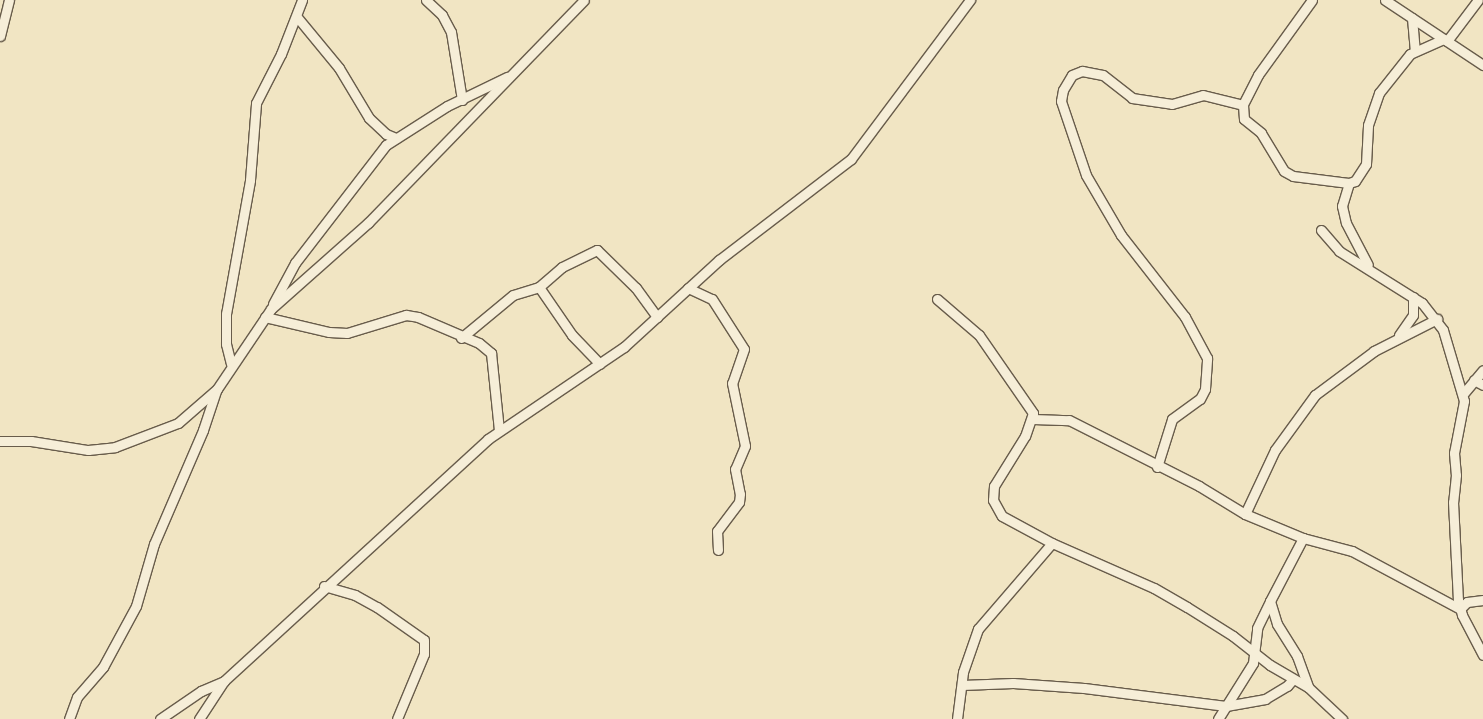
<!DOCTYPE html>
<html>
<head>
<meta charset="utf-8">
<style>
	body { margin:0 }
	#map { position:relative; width:1483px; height:719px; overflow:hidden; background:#f1e5c3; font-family:"Libre Bodoni",serif }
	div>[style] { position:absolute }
	.roads { filter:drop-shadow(1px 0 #685c4b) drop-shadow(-1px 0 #685c4b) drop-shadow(0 1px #685c4b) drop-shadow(0 -1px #685c4b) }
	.minor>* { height:9px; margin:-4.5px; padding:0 4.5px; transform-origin:4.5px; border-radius:4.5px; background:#f6eed8 }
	span { translate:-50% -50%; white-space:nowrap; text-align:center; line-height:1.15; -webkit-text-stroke:4px #f6eed8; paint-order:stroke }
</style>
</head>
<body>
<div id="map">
	<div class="roads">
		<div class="minor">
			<i style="left:426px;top:0;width:22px;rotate:43deg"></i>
			<i style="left:442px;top:15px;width:19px;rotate:62deg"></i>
			<i style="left:451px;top:32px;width:69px;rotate:80.8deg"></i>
			<i style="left:1312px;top:0;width:92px;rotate:125.8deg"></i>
			<i style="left:1258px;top:75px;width:34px;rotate:117deg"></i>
			<i style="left:1243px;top:105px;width:14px;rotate:86deg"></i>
			<i style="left:1244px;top:119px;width:22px;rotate:39deg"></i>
			<i style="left:1261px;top:133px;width:44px;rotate:58.8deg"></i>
			<i style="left:1284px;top:171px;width:10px;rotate:29deg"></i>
			<i style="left:1293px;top:176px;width:56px;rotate:7.1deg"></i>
			<i style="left:1349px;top:183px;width:6px;rotate:-18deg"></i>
			<i style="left:1355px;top:181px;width:20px;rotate:-57deg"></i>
			<i style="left:1366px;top:164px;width:39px;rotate:-87deg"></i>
			<i style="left:1368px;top:125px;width:34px;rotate:-71deg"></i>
			<i style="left:1379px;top:93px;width:50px;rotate:-51.5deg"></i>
			<i style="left:1410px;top:54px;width:37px;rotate:-24deg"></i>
			<i style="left:1385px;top:0;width:118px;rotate:33.6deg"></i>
			<i style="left:297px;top:17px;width:66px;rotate:50.5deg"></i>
			<i style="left:339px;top:68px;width:58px;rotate:59deg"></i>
			<i style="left:369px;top:118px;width:23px;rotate:43deg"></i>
			<i style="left:386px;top:134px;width:11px;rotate:22deg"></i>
			<i style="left:1412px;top:18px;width:33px;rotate:85deg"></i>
			<i style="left:0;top:36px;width:37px;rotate:-76deg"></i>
			<i style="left:1447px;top:41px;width:51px;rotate:-52.9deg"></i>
			<i style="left:1349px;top:183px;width:24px;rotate:107deg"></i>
			<i style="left:1342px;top:206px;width:17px;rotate:77deg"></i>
			<i style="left:1346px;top:223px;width:47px;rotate:62.4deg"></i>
			<i style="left:1321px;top:230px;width:28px;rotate:49deg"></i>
			<i style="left:1339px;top:251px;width:98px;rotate:32.1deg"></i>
			<i style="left:1422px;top:303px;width:34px;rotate:52deg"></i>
			<i style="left:1443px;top:330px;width:74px;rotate:73.5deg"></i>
			<i style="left:1464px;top:401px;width:53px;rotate:100.9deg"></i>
			<i style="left:1454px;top:453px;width:22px;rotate:85deg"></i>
			<i style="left:1456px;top:475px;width:27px;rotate:96deg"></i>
			<i style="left:1453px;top:502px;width:98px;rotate:87.1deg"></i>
			<i style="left:1458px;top:600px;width:16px;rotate:75deg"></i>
			<i style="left:1462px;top:615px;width:45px;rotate:62.3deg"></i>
			<i style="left:539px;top:287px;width:30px;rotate:-41deg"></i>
			<i style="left:562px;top:267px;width:39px;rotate:-26deg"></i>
			<i style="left:597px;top:250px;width:54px;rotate:44.3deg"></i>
			<i style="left:636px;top:288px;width:36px;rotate:54deg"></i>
			<i style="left:688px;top:288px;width:26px;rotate:25deg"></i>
			<i style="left:712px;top:299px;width:59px;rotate:57.4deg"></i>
			<i style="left:744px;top:349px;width:36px;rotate:109deg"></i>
			<i style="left:732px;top:383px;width:64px;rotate:78.3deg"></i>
			<i style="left:745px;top:446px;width:25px;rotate:113deg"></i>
			<i style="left:735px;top:469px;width:25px;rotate:79deg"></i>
			<i style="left:740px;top:494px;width:8px;rotate:97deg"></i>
			<i style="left:739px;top:502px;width:36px;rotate:127deg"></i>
			<i style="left:717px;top:531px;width:19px;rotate:87deg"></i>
			<i style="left:937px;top:299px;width:55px;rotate:40.6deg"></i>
			<i style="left:979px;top:335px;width:95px;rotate:55.3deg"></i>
			<i style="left:1033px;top:413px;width:24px;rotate:109deg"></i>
			<i style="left:1025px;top:436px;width:59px;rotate:121.8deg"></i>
			<i style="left:994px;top:486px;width:14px;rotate:94deg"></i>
			<i style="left:993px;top:500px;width:18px;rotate:61deg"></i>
			<i style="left:1002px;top:516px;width:57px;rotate:28.4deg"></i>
			<i style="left:1052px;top:543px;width:111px;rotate:23.8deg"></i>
			<i style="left:1154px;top:588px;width:38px;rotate:30deg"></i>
			<i style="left:1187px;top:607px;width:54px;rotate:32.2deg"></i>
			<i style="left:1233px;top:636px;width:47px;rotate:38.1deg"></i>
			<i style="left:1270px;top:665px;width:44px;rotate:30.1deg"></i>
			<i style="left:1308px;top:687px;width:47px;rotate:43.3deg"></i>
			<i style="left:273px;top:304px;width:47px;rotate:-61.8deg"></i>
			<i style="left:295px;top:263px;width:149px;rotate:-52.4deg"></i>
			<i style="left:386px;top:145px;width:72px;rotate:-32.6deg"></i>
			<i style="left:447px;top:106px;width:67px;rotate:-25.8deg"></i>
			<i style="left:265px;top:317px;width:66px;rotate:13.2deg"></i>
			<i style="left:329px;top:332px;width:18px;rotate:3deg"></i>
			<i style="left:347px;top:333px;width:62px;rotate:-17deg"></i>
			<i style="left:406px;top:315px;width:12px;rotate:9deg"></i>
			<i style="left:418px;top:317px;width:66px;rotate:23.1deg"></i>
			<i style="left:479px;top:343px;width:16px;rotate:40deg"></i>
			<i style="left:491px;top:353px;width:78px;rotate:84.1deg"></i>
			<i style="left:1399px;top:335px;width:24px;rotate:-55deg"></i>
			<i style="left:1413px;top:315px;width:18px;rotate:-90deg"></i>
			<i style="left:461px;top:338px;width:67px;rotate:-39.6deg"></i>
			<i style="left:513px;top:295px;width:27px;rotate:-17deg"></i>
			<i style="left:539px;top:287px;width:58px;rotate:55.5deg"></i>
			<i style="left:572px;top:335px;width:40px;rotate:46deg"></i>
			<i style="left:231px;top:364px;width:21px;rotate:-104deg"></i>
			<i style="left:226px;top:344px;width:30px;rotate:-90deg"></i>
			<i style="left:226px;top:314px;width:136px;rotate:-79.8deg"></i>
			<i style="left:250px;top:180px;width:77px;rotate:-85.5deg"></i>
			<i style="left:256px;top:103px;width:55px;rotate:-63deg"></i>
			<i style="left:281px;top:54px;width:58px;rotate:-68.7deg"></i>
			<i style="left:1474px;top:380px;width:10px;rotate:29deg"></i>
			<i style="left:1463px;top:394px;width:31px;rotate:-50deg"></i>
			<i style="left:1033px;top:419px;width:36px;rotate:2deg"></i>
			<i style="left:1069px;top:420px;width:146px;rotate:26.9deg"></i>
			<i style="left:1199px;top:486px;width:54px;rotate:31.3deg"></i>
			<i style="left:1245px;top:514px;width:63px;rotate:22.5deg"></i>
			<i style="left:1303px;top:538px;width:51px;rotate:14.9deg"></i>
			<i style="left:1352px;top:551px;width:123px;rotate:28.2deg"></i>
			<i style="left:1460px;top:609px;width:10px;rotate:-45deg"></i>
			<i style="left:1467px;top:602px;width:16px;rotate:-7deg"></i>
			<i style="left:0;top:441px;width:31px"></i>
			<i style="left:31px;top:441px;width:58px;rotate:9deg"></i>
			<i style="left:88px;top:450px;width:27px;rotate:-6deg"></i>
			<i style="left:115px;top:447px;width:67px;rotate:-20.9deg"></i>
			<i style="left:178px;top:423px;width:52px;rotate:-41.1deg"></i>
			<i style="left:217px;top:389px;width:97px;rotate:-56deg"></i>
			<i style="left:271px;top:309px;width:130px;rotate:-41.6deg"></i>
			<i style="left:368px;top:223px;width:310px;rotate:-45.9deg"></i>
			<i style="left:1157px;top:467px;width:50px;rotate:-72.6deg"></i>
			<i style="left:1172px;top:419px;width:34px;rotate:-36deg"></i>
			<i style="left:1200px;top:399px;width:11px;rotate:-63deg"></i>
			<i style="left:1205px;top:389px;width:31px;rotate:-86deg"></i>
			<i style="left:1207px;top:358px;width:47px;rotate:-118.2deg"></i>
			<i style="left:1185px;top:317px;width:104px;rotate:-128deg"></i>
			<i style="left:1121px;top:235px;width:69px;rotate:-120.3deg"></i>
			<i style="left:1086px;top:175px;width:78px;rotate:-108.7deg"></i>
			<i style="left:1061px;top:101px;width:11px;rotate:-80deg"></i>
			<i style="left:1063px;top:90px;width:17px;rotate:-59deg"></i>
			<i style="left:1072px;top:75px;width:11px;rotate:-22deg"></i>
			<i style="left:1082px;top:71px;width:21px;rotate:11deg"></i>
			<i style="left:1103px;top:75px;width:37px;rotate:38deg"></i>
			<i style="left:1132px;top:98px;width:40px;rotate:8.5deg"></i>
			<i style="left:1172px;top:104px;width:32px;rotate:-16deg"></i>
			<i style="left:1203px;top:95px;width:41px;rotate:14deg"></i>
			<i style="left:1245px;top:514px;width:71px;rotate:-64.9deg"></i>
			<i style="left:1275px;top:450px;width:68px;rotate:-54deg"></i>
			<i style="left:1315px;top:395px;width:74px;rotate:-36.7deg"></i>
			<i style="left:1374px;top:351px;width:71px;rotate:-26.9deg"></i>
			<i style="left:1303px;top:538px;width:71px;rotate:117.6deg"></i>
			<i style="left:1270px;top:601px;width:24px;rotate:73deg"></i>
			<i style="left:1277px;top:624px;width:38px;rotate:58deg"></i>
			<i style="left:1297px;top:656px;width:33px;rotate:70deg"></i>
			<i style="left:324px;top:586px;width:32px;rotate:16deg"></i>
			<i style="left:355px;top:595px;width:25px;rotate:29deg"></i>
			<i style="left:377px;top:607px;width:57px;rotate:35.1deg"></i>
			<i style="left:424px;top:640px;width:14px;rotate:90deg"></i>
			<i style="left:424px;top:654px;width:70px;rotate:112.6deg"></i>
			<i style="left:962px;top:685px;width:51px;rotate:-2.2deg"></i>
			<i style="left:1013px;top:683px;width:71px;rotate:4deg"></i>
			<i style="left:1084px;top:688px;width:143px;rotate:7.2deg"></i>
			<i style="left:1226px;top:706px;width:40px;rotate:-10deg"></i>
			<i style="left:1265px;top:699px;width:26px;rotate:-31deg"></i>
			<i style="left:1287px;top:686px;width:9px;rotate:-49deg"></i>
			<i style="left:69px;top:719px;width:23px;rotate:-70deg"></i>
			<i style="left:77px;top:697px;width:40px;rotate:-49deg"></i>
			<i style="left:103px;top:667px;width:69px;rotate:-61.6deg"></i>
			<i style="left:136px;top:606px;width:65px;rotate:-73.8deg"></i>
			<i style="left:154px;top:544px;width:124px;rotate:-66.7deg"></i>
			<i style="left:203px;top:430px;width:41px;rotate:-71.6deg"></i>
			<i style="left:160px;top:719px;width:50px;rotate:-34.3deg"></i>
			<i style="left:201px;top:691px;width:25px;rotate:-23deg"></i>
			<i style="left:199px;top:719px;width:45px;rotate:-56.7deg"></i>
			<i style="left:224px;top:681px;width:358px;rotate:-42.5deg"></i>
			<i style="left:488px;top:439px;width:164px;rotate:-34.1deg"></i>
			<i style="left:624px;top:347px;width:129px;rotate:-42.5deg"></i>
			<i style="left:719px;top:260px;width:166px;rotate:-37.4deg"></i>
			<i style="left:851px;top:159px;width:199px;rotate:-53.2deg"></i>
			<i style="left:957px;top:719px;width:47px;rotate:-82.7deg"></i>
			<i style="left:963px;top:672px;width:46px;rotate:-70.8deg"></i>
			<i style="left:978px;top:629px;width:113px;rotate:-49.3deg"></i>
			<i style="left:1218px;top:719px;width:66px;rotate:-58deg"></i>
			<i style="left:1253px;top:663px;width:35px;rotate:-83deg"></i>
			<i style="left:1257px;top:628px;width:30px;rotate:-64deg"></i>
		</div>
	</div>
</div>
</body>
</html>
